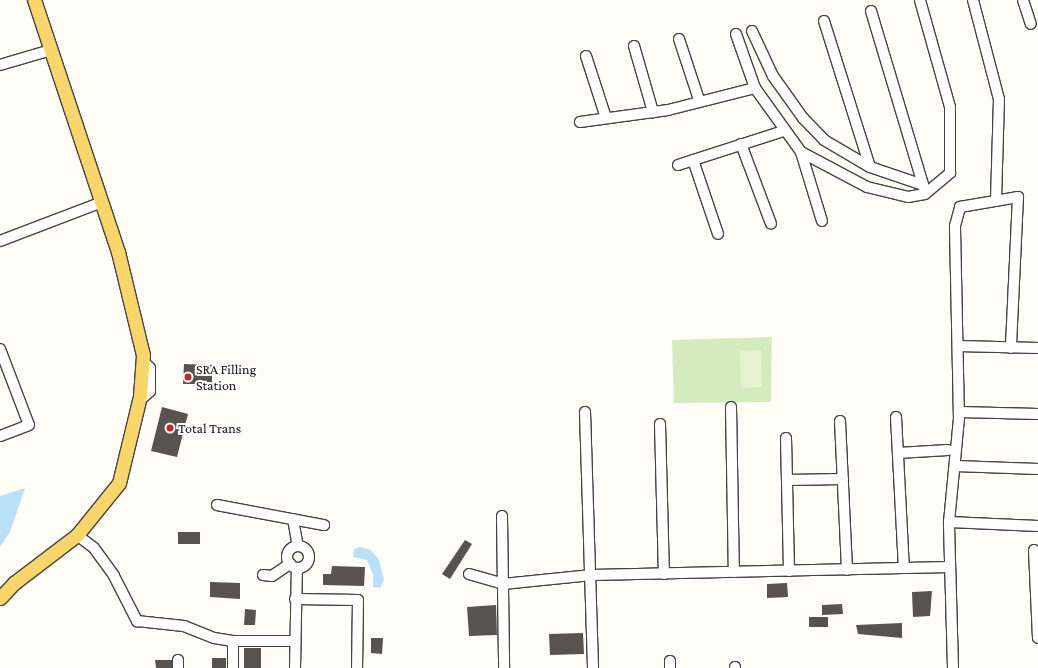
<!DOCTYPE html>
<html>
<head>
<meta charset="utf-8">
<style>
	body { margin:0 }
	#map { position:relative; width:1038px; height:668px; overflow:hidden; background:#fffdf5; font-family:"Crimson Pro",serif }
	div>[style] { position:absolute }
	.green>* { inset:0; background:#d5ebbd }
	.pitch>* { inset:0; background:#e6f2cf }
	.water>* { inset:0; background:#b9e0f7 }
	.building>* { inset:0; background:#5a524d }
	.roads { filter:drop-shadow(1px 0 #444) drop-shadow(-1px 0 #444) drop-shadow(0 1px #444) drop-shadow(0 -1px #444) }
	.minor>* { height:10px; margin:-5px; padding:0 5px; transform-origin:5px; border-radius:5px; background:#fff }
	.minor>.ring { margin:-5px; padding:0; box-sizing:content-box; background:none; border:10px solid #fff; border-radius:50% }
	.major>* { height:13px; margin:-6.5px; padding:0 6.5px; transform-origin:6.5px; border-radius:6.5px; background:#f9d66b }
	.dots>* { width:11px; height:11px; translate:-50% -50%; box-sizing:border-box; border:2px solid #fff; border-radius:50% }
	span { translate:-50% -50%; white-space:nowrap; text-align:center; line-height:1.15; -webkit-text-stroke:4px #fff; paint-order:stroke }
	.poi-label { font-size:14px; color:#111 }
	.left { translate:0 -50%; text-align:left }
</style>
</head>
<body>
<div id="map">
	<div class="green">
		<i style="clip-path:polygon(772px 337px,771px 402px,674px 403px,672px 340px)"></i>
	</div>
	<div class="pitch">
		<i style="clip-path:polygon(761px 350px,762px 387px,741px 388px,740px 351px)"></i>
	</div>
	<div class="water">
		<i style="clip-path:polygon(25px 488px,10px 532px,0 547px,0 496px)"></i>
		<i style="clip-path:polygon(360px 547px,371px 550px,379px 560px,384px 580px,380px 588px,373px 587px,373px 575px,367px 560px,353px 557px,354px 549px)"></i>
	</div>
	<div class="building">
		<i style="clip-path:polygon(184px 364px,212px 365px,212px 384px,183px 384px)"></i>
		<i style="clip-path:polygon(162px 407px,188px 414px,177px 457px,151px 451px)"></i>
		<i style="clip-path:polygon(178px 532px,200px 532px,200px 544px,178px 544px)"></i>
		<i style="clip-path:polygon(465px 540px,472px 544px,450px 579px,442px 574px)"></i>
		<i style="clip-path:polygon(332px 566px,365px 567px,364px 586px,323px 585px,323px 574px,331px 574px)"></i>
		<i style="clip-path:polygon(210px 582px,240px 583px,240px 599px,210px 597px)"></i>
		<i style="clip-path:polygon(787px 583px,788px 597px,767px 598px,767px 584px)"></i>
		<i style="clip-path:polygon(932px 591px,930px 616px,913px 617px,912px 592px)"></i>
		<i style="clip-path:polygon(842px 604px,843px 614px,822px 615px,822px 605px)"></i>
		<i style="clip-path:polygon(496px 605px,497px 635px,469px 636px,467px 607px)"></i>
		<i style="clip-path:polygon(245px 609px,256px 610px,255px 625px,244px 625px)"></i>
		<i style="clip-path:polygon(809px 617px,828px 617px,828px 627px,809px 627px)"></i>
		<i style="clip-path:polygon(902px 623px,902px 638px,858px 634px,856px 625px)"></i>
		<i style="clip-path:polygon(583px 633px,584px 654px,550px 655px,549px 634px)"></i>
		<i style="clip-path:polygon(371px 638px,383px 638px,382px 654px,371px 653px)"></i>
		<i style="clip-path:polygon(244px 648px,261px 648px,261px 668px,244px 668px)"></i>
		<i style="clip-path:polygon(212px 658px,226px 658px,226px 668px,212px 668px)"></i>
		<i style="clip-path:polygon(155px 660px,172px 660px,172px 668px,156px 668px)"></i>
	</div>
	<div class="roads">
		<div class="minor">
			<i style="left:973px;top:0;width:102px;rotate:75.3deg"></i>
			<i style="left:999px;top:99px;width:102px;rotate:91.7deg"></i>
			<i style="left:1023px;top:0;width:25px;rotate:72deg"></i>
			<i style="left:871px;top:11px;width:185px;rotate:73.3deg"></i>
			<i style="left:824px;top:21px;width:153px;rotate:72.5deg"></i>
			<i style="left:752px;top:31px;width:50px;rotate:65deg"></i>
			<i style="left:773px;top:76px;width:52px;rotate:54.5deg"></i>
			<i style="left:803px;top:118px;width:30px;rotate:46deg"></i>
			<i style="left:824px;top:140px;width:53px;rotate:30.4deg"></i>
			<i style="left:870px;top:167px;width:56px;rotate:18.8deg"></i>
			<i style="left:736px;top:34px;width:57px;rotate:70.6deg"></i>
			<i style="left:755px;top:88px;width:79px;rotate:54.3deg"></i>
			<i style="left:801px;top:152px;width:75px;rotate:27.9deg"></i>
			<i style="left:867px;top:187px;width:42px;rotate:13.7deg"></i>
			<i style="left:908px;top:197px;width:17px;rotate:-10deg"></i>
			<i style="left:925px;top:194px;width:33px;rotate:-40deg"></i>
			<i style="left:950px;top:173px;width:66px;rotate:-90deg"></i>
			<i style="left:950px;top:107px;width:111px;rotate:-105.7deg"></i>
			<i style="left:679px;top:39px;width:64px;rotate:71.8deg"></i>
			<i style="left:634px;top:46px;width:69px;rotate:73.9deg"></i>
			<i style="left:586px;top:56px;width:65px;rotate:72.1deg"></i>
			<i style="left:0;top:65px;width:53px;rotate:-16.4deg"></i>
			<i style="left:580px;top:122px;width:89px;rotate:-7.8deg"></i>
			<i style="left:668px;top:110px;width:90px;rotate:-14.2deg"></i>
			<i style="left:741px;top:144px;width:85px;rotate:69.4deg"></i>
			<i style="left:801px;top:152px;width:72px;rotate:73.1deg"></i>
			<i style="left:693px;top:160px;width:78px;rotate:71.3deg"></i>
			<i style="left:678px;top:165px;width:110px;rotate:-17.9deg"></i>
			<i style="left:0;top:241px;width:109px;rotate:-20.9deg"></i>
			<i style="left:958px;top:346px;width:80px;rotate:1.4deg"></i>
			<i style="left:0;top:349px;width:81px;rotate:69.1deg"></i>
			<i style="left:29px;top:425px;width:31px;rotate:159deg"></i>
			<i style="left:139px;top:401px;width:15px;rotate:-42deg"></i>
			<i style="left:150px;top:391px;width:23px;rotate:-90deg"></i>
			<i style="left:150px;top:368px;width:11px;rotate:-135deg"></i>
			<i style="left:731px;top:407px;width:165px;rotate:89deg"></i>
			<i style="left:585px;top:412px;width:256px;rotate:88.2deg"></i>
			<i style="left:959px;top:412px;width:79px;rotate:1.5deg"></i>
			<i style="left:896px;top:417px;width:151px;rotate:87deg"></i>
			<i style="left:840px;top:421px;width:149px;rotate:87.3deg"></i>
			<i style="left:660px;top:424px;width:150px;rotate:88.5deg"></i>
			<i style="left:786px;top:438px;width:133px;rotate:88.7deg"></i>
			<i style="left:898px;top:453px;width:50px;rotate:-3.4deg"></i>
			<i style="left:955px;top:466px;width:83px;rotate:2.1deg"></i>
			<i style="left:787px;top:480px;width:56px;rotate:-1deg"></i>
			<i style="left:217px;top:505px;width:109px;rotate:10.6deg"></i>
			<i style="left:502px;top:516px;width:152px;rotate:89.2deg"></i>
			<i style="left:293px;top:519px;width:27px;rotate:80deg"></i>
			<i style="left:949px;top:522px;width:89px;rotate:2.6deg"></i>
			<i style="left:77px;top:535px;width:21px;rotate:37deg"></i>
			<i style="left:94px;top:548px;width:34px;rotate:54deg"></i>
			<i style="left:114px;top:576px;width:51px;rotate:62.9deg"></i>
			<i style="left:137px;top:621px;width:47px;rotate:6.1deg"></i>
			<i style="left:184px;top:626px;width:32px;rotate:22deg"></i>
			<i style="left:214px;top:638px;width:19px;rotate:9deg"></i>
			<i style="left:233px;top:641px;width:62px"></i>
			<i class="ring" style="left:287px;top:546px;width:12px;height:12px"></i>
			<i style="left:1034px;top:550px;width:88px;rotate:87.4deg"></i>
			<i style="left:469px;top:574px;width:35px;rotate:16deg"></i>
			<i style="left:503px;top:584px;width:89px;rotate:-5.8deg"></i>
			<i style="left:592px;top:575px;width:358px;rotate:-1.3deg"></i>
			<i style="left:263px;top:575px;width:9px;rotate:6deg"></i>
			<i style="left:272px;top:576px;width:22px;rotate:-34deg"></i>
			<i style="left:295px;top:599px;width:63px;rotate:0.9deg"></i>
			<i style="left:358px;top:600px;width:68px;rotate:90.8deg"></i>
			<i style="left:735px;top:667px;width:1px;rotate:90deg"></i>
			<i style="left:178px;top:668px;width:8px;rotate:-90deg"></i>
			<i style="left:233px;top:668px;width:27px;rotate:-90deg"></i>
			<i style="left:295px;top:668px;width:100px;rotate:-88.9deg"></i>
			<i style="left:670px;top:668px;width:7px;rotate:-90deg"></i>
			<i style="left:953px;top:668px;width:146px;rotate:-91.6deg"></i>
			<i style="left:949px;top:522px;width:103px;rotate:-84.5deg"></i>
			<i style="left:959px;top:419px;width:193px;rotate:-91.2deg"></i>
			<i style="left:955px;top:226px;width:20px;rotate:-75deg"></i>
			<i style="left:960px;top:207px;width:59px;rotate:-9.8deg"></i>
			<i style="left:1018px;top:197px;width:151px;rotate:92.7deg"></i>
		</div>
		<div class="major">
			<i style="left:0;top:598px;width:21px;rotate:-47deg"></i>
			<i style="left:14px;top:583px;width:79px;rotate:-37.3deg"></i>
			<i style="left:77px;top:535px;width:67px;rotate:-51.1deg"></i>
			<i style="left:119px;top:483px;width:89px;rotate:-76.4deg"></i>
			<i style="left:140px;top:396px;width:41px;rotate:-85.8deg"></i>
			<i style="left:143px;top:355px;width:106px;rotate:-103.6deg"></i>
			<i style="left:118px;top:252px;width:266px;rotate:-108.4deg"></i>
		</div>
	</div>
	<div class="dots">
		<i style="left:188px;top:377px;background:#c4262e"></i>
		<i style="left:170px;top:428px;background:#c4262e"></i>
	</div>
	<div class="poi-label">
		<span class="left" style="left:196px;top:377px">SRA Filling<br>Station</span>
		<span class="left" style="left:178px;top:428px">Total Trans</span>
	</div>
</div>
</body>
</html>
